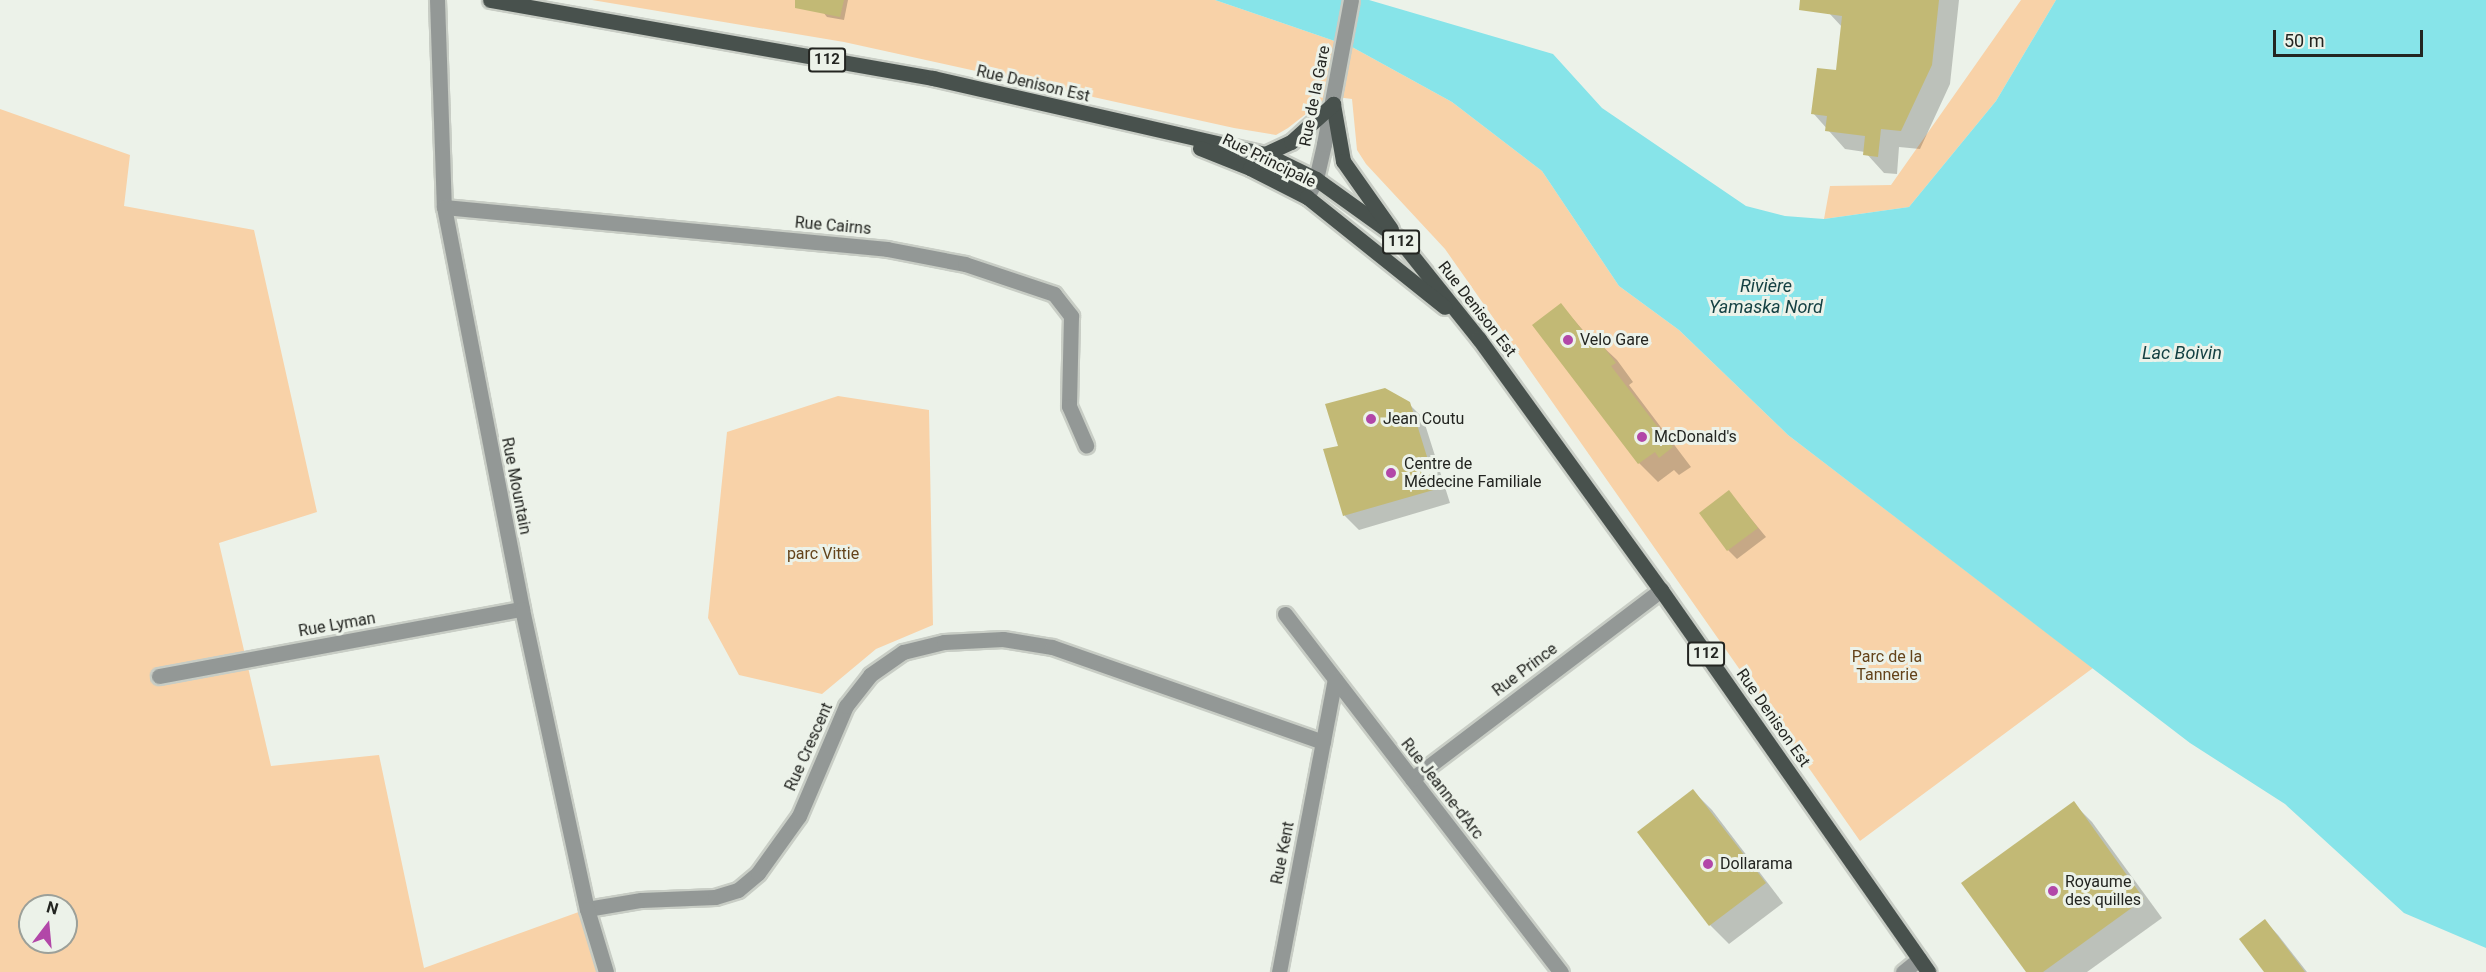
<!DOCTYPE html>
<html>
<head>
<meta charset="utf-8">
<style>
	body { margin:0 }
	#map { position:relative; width:2486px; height:972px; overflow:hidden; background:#ecf2e9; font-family:Roboto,sans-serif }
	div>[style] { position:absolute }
	.green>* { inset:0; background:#f8d2a8 }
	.water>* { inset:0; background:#87e4e9 }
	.shadow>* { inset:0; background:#0003 }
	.building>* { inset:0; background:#c2b975 }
	.roads { filter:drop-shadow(2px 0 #c8cdc5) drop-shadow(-2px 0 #c8cdc5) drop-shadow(0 2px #c8cdc5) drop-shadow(0 -2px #c8cdc5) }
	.minor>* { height:15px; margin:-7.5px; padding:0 7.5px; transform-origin:7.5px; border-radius:7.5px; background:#939896 }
	.tertiary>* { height:15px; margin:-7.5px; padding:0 7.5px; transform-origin:7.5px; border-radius:7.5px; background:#939896 }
	.primary>* { height:15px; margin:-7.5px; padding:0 7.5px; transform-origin:7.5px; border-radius:7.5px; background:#48514d }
	.dots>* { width:16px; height:16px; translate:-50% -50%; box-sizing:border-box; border:3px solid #ecf2e9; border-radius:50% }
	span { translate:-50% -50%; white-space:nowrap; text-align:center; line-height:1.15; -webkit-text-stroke:6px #ecf2e9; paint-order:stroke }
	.shield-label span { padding:2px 4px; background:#ecf2e9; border:2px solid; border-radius:4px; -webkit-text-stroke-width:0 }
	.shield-label { font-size:15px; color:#232521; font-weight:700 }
	.street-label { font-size:16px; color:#232521 }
	.poi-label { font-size:16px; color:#232521 }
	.left { translate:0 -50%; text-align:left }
	.park-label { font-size:16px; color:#64431a }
	.water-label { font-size:18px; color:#154143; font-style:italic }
	.north { position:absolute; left:18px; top:894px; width:60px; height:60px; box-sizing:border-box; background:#ecf2e9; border:2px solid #9ca099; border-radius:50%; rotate:16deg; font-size:16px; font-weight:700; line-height:24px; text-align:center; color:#232521 }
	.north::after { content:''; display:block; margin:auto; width:21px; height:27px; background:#b247a8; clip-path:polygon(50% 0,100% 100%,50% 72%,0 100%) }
	.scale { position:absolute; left:2273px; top:30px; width:150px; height:27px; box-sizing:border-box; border:3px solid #232521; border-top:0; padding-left:8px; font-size:18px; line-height:21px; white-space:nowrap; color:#232521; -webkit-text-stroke:4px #ecf2e9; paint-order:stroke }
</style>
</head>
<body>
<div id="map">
	<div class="green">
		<i style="clip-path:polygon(592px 0,1215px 0,1352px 47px,1452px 102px,1542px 171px,1619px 286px,1679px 330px,1788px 435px,2093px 668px,1860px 841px,1445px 249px,1366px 164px,1357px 150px,1352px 99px,1329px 96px,1288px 128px,1276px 135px,1234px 128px,844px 42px)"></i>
		<i style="clip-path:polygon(2021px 0,2056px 0,1996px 101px,1909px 207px,1824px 219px,1830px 186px,1891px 185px)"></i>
		<i style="clip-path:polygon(evenodd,0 109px,130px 155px,124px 206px,254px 230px,317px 512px,219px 543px,271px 766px,379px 755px,424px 968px,587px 909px,607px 972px,0 972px,0 109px,30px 906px,66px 906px,66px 942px,30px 942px,30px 906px)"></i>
		<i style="clip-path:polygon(838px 396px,929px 410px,933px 625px,876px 649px,822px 694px,739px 675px,708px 618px,727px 432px)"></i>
	</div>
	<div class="water">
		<i style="clip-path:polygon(1215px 0,1369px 0,1553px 54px,1602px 108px,1746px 206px,1785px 216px,1824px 219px,1909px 207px,1996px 101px,2056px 0,2486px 0,2486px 948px,2404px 913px,2285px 804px,2190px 743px,1788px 435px,1679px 330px,1619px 286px,1542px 171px,1452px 102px,1352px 47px)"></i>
	</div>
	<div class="shadow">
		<i style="clip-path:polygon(825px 0,848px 0,844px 20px,827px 17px,823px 12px)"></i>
		<i style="clip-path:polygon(1830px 0,1959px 0,1950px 84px,1920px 149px,1899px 147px,1897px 174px,1884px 173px,1865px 152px,1845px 149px,1813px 113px,1837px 71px,1842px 27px,1829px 13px)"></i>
		<i style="clip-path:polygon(1561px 305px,1595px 344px,1598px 342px,1617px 360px,1633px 382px,1629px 385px,1691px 467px,1679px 475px,1674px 470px,1658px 482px,1639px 463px,1534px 326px)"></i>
		<i style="clip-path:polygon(1409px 404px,1423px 418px,1450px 503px,1359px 530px,1345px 516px,1325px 450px,1340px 447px)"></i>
		<i style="clip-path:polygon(1729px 492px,1766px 537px,1737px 559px,1728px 550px)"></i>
		<i style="clip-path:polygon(1693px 791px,1712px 810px,1783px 903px,1729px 944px,1710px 925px,1639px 833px)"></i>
		<i style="clip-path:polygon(2073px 803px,2092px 822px,2162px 918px,2087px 972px,2028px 972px)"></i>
		<i style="clip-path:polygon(2265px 921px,2278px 935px,2307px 972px,2266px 972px)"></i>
	</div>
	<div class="building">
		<i style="clip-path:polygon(795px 0,844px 0,840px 17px,795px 8px)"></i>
		<i style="clip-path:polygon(1800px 0,1939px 0,1932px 65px,1901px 131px,1881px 129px,1878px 157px,1863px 155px,1865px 136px,1825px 131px,1827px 116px,1811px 114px,1817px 68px,1836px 70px,1842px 16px,1799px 10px)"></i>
		<i style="clip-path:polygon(1561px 303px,1593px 344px,1598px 340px,1616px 363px,1611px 366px,1673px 447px,1659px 458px,1655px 452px,1638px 464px,1532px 325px)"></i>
		<i style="clip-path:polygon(1385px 388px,1410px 402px,1437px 489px,1343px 516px,1323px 449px,1338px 446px,1325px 404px)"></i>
		<i style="clip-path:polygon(1729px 490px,1758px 528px,1727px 551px,1699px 513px)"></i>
		<i style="clip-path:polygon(1693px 789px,1766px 883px,1709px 926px,1637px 832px)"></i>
		<i style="clip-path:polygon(2074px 801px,2144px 899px,2043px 972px,2026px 972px,1961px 883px)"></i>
		<i style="clip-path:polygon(2265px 919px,2305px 972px,2264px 972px,2239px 939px)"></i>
	</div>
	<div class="roads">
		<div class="minor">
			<i style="left:444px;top:207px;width:445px;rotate:5.4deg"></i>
			<i style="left:887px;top:249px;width:79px;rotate:10.9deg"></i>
			<i style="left:965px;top:264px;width:94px;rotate:18.6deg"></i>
			<i style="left:1054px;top:294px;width:28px;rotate:52deg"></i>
			<i style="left:1071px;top:316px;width:90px;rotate:91.3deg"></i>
			<i style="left:1069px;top:406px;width:43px;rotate:66.4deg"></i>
			<i style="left:1285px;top:614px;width:452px;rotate:52.4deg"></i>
			<i style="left:159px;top:676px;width:369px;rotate:-10.5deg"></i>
			<i style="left:1412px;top:779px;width:313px;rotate:-37.2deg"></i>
			<i style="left:587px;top:909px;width:55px;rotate:-9.5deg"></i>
			<i style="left:641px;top:900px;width:74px;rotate:-2.3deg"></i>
			<i style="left:715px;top:897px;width:24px;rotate:-17deg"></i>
			<i style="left:738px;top:890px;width:26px;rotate:-40deg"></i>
			<i style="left:758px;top:873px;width:70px;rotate:-54.3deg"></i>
			<i style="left:799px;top:816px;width:120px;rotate:-66.9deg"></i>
			<i style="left:846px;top:706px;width:39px;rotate:-52deg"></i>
			<i style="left:870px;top:675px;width:40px;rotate:-34.9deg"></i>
			<i style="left:903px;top:652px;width:42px;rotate:-13.7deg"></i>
			<i style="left:944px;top:642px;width:59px;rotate:-2.9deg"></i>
			<i style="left:1003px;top:639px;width:50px;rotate:9.3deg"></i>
			<i style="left:1052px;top:647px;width:287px;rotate:19.3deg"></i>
			<i style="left:1279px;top:972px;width:298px;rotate:-79.2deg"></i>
			<i style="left:1903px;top:972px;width:21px;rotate:-39deg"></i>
		</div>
		<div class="tertiary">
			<i style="left:437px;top:0;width:207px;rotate:88.1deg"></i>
			<i style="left:444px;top:207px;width:409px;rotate:79deg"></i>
			<i style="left:522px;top:609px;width:307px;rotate:77.8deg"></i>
			<i style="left:587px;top:909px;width:66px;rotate:73.2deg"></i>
			<i style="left:1307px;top:197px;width:20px;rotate:-63deg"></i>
			<i style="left:1316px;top:179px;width:36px;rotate:-77deg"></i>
			<i style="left:1324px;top:144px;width:147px;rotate:-79.4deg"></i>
		</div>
		<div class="primary">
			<i style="left:490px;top:0;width:450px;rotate:10deg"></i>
			<i style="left:933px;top:78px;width:341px;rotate:12.9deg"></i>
			<i style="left:1265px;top:154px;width:57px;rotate:26.1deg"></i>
			<i style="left:1316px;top:179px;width:101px;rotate:35.7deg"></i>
			<i style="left:1398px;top:238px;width:129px;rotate:51.3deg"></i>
			<i style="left:1479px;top:339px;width:310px;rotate:54.1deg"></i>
			<i style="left:1661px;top:590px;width:466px;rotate:55deg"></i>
			<i style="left:1333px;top:104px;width:58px;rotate:80deg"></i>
			<i style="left:1343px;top:161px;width:83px;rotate:54.8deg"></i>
			<i style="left:1200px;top:148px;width:54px;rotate:21.8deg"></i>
			<i style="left:1250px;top:168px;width:64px;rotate:27deg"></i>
			<i style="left:1307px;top:197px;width:176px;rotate:38.6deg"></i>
			<i style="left:1265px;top:154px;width:29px;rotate:-25deg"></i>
			<i style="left:1291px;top:142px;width:57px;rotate:-42.1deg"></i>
		</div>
	</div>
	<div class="dots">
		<i style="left:1568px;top:340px;background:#b247a8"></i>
		<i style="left:1371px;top:419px;background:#b247a8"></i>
		<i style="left:1642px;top:437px;background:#b247a8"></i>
		<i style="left:1391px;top:473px;background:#b247a8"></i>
		<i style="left:1708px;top:864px;background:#b247a8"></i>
		<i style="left:2053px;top:891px;background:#b247a8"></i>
	</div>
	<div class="shield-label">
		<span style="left:827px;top:60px">112</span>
		<span style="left:1401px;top:242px">112</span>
		<span style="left:1706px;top:654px">112</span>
	</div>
	<div class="street-label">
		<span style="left:1033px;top:84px;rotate:13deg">Rue Denison Est</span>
		<span style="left:1315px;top:96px;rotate:-79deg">Rue de la Gare</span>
		<span style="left:1269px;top:161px;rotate:26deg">Rue Principale</span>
		<span style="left:833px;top:226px;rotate:5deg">Rue Cairns</span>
		<span style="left:1477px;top:309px;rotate:52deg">Rue Denison Est</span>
		<span style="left:516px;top:486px;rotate:79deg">Rue Mountain</span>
		<span style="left:337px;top:625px;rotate:-10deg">Rue Lyman</span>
		<span style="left:1525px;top:670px;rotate:-37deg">Rue Prince</span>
		<span style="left:1773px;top:718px;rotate:55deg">Rue Denison Est</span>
		<span style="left:809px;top:747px;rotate:-66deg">Rue Crescent</span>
		<span style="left:1442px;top:789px;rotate:52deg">Rue Jeanne-d'Arc</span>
		<span style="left:1283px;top:853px;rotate:-79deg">Rue Kent</span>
	</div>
	<div class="poi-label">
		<span class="left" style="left:1580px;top:340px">Velo Gare</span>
		<span class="left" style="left:1383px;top:419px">Jean Coutu</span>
		<span class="left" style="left:1654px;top:437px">McDonald's</span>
		<span class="left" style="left:1404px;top:473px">Centre de<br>Médecine Familiale</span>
		<span class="left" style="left:1720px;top:864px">Dollarama</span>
		<span class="left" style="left:2065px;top:891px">Royaume<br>des quilles</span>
	</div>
	<div class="park-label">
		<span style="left:823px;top:554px">parc Vittie</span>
		<span style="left:1887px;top:666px">Parc de la<br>Tannerie</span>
	</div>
	<div class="water-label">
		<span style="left:1766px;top:297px">Rivière<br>Yamaska Nord</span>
		<span style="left:2182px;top:353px">Lac Boivin</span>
	</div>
	<div class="north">N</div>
	<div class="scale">50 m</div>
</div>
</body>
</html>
